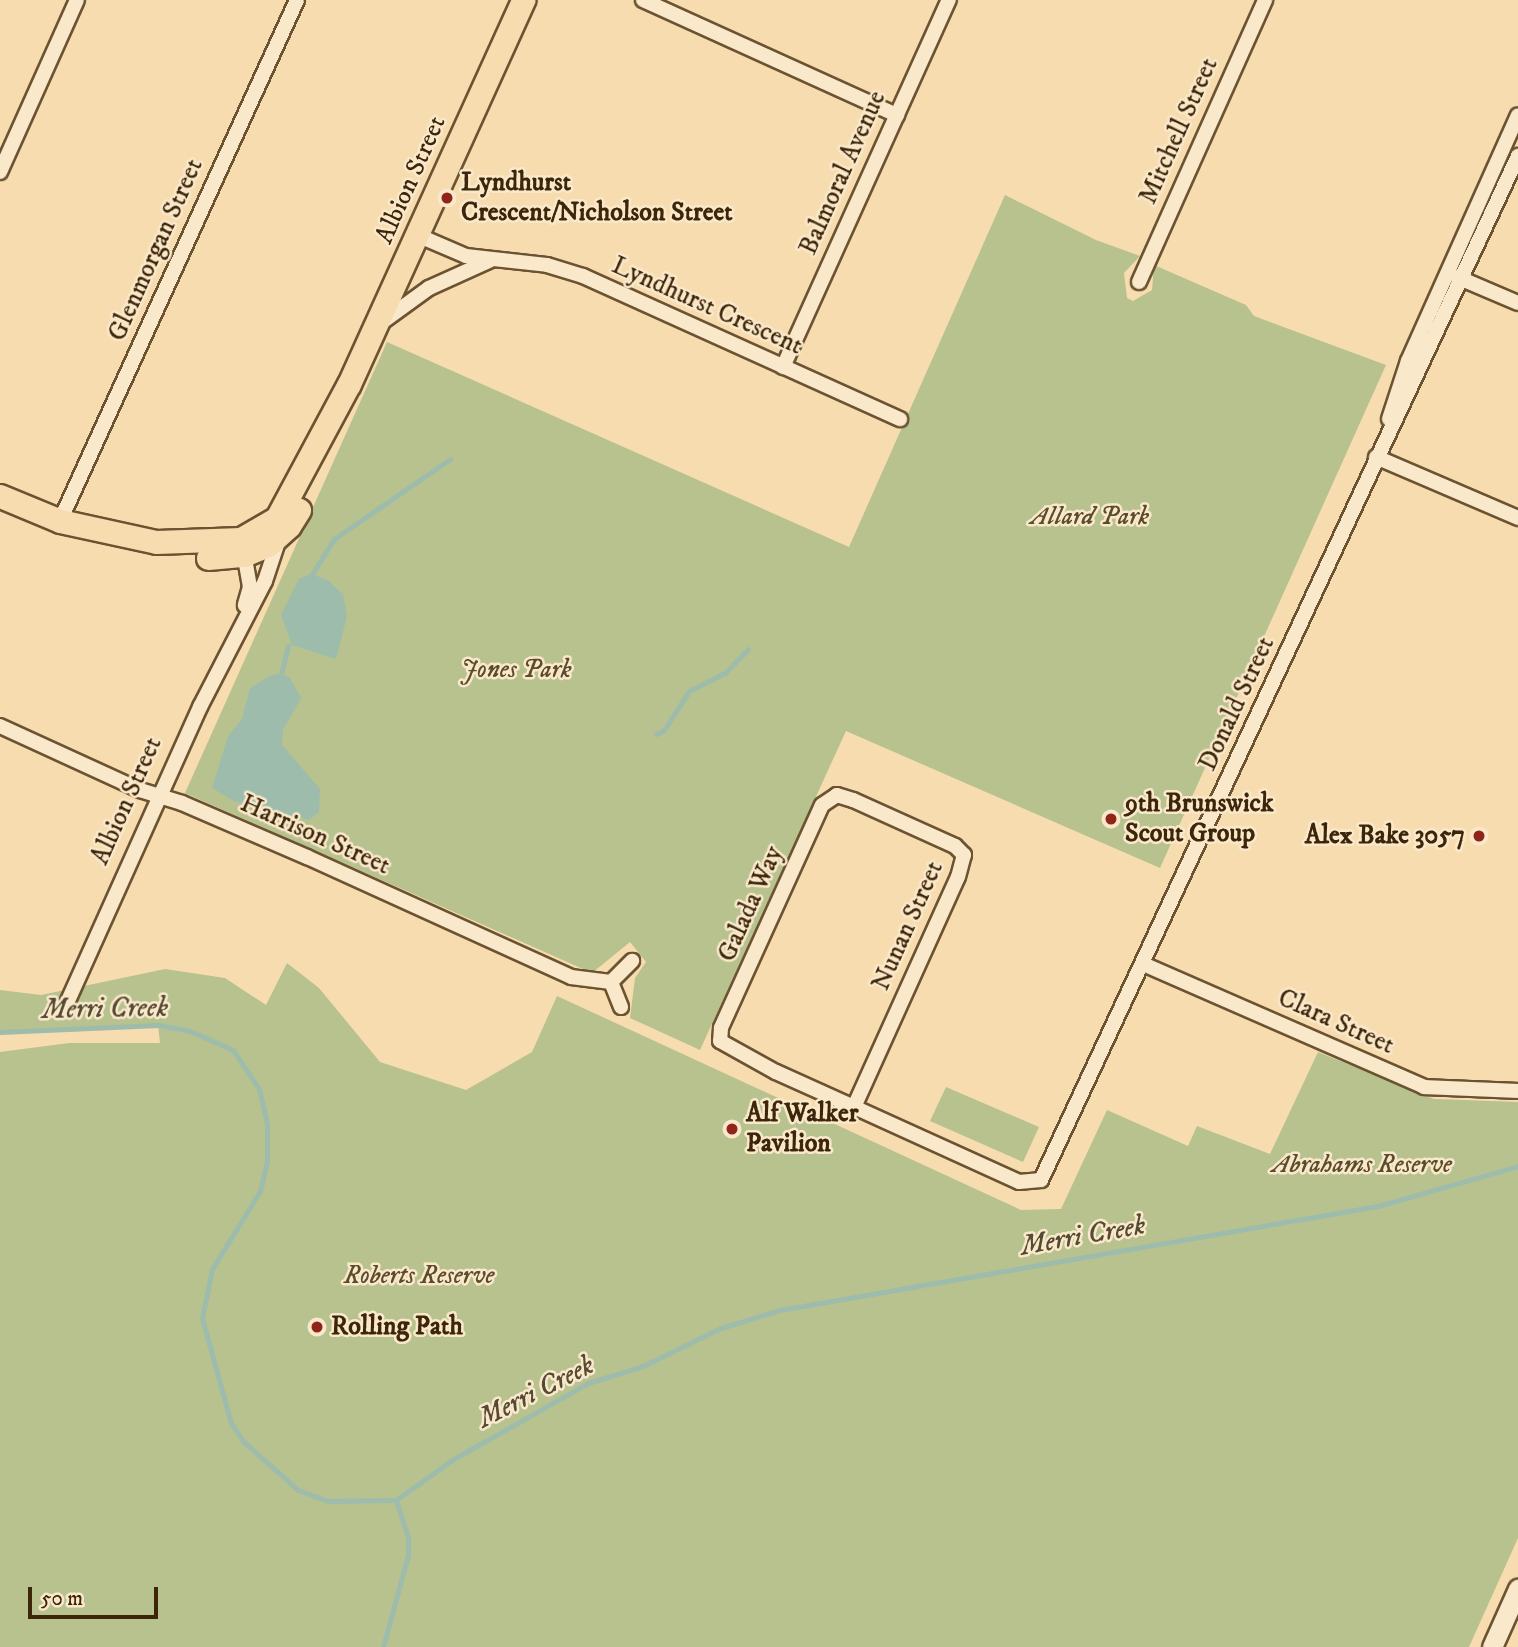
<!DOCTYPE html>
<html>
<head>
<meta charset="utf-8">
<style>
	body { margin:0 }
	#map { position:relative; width:1518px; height:1647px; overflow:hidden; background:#f7dcaf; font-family:"IM FELL DW Pica",serif }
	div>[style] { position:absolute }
	.green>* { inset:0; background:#b7c28f }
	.water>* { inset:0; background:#9dbcab }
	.stream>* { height:5px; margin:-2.5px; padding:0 2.5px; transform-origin:2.5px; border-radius:2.5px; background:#9dbcab }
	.roads { filter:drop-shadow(2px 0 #6b5332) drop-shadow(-2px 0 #6b5332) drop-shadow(0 2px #6b5332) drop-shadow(0 -2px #6b5332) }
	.minor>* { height:14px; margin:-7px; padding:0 7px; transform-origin:7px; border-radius:7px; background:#fae8cb }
	.secondary>* { height:19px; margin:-9.5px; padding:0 9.5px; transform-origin:9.5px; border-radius:9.5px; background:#fae8cb }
	.primary>* { height:23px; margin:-11.5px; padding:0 11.5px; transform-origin:11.5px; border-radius:11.5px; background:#f7dcaf }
	.dots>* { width:19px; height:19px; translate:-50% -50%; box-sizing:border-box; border:4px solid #fae8cb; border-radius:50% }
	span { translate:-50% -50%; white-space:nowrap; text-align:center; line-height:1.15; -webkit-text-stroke:5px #fae8cb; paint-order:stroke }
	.street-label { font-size:26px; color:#3c2509 }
	.poi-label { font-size:26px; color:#3c2509; font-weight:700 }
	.left { translate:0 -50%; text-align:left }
	.right { translate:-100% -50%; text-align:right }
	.park-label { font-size:26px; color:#5b4c2a; font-style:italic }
	.water-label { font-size:28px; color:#544b32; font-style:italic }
	.scale { position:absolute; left:28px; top:1587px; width:130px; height:32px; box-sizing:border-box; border:4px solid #3c2509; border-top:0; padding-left:9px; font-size:21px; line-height:24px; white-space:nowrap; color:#3c2509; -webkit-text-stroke:5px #fae8cb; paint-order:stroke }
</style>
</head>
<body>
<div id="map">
	<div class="green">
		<i style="clip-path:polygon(1005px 195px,1096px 240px,1140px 256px,1124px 273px,1127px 298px,1133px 301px,1152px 290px,1154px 265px,1246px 305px,1254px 316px,1386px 365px,1160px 868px,846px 731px,700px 1050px,630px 1018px,635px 978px,646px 962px,630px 942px,592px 973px,185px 793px,387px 342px,849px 547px)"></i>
		<i style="clip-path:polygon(287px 963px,319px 988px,380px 1062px,466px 1090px,532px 1052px,557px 996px,1021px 1210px,1061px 1209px,1107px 1110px,1188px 1146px,1197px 1126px,1270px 1154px,1318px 1052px,1434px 1099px,1518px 1102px,1518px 1538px,1469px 1647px,0 1647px,0 1052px,69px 1043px,160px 1043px,158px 1025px,0 1032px,0 990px,41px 995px,165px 969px,225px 978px,266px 1005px)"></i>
		<i style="clip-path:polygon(946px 1087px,1039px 1127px,1023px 1162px,930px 1121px)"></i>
	</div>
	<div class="water">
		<i style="clip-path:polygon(311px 574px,328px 580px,343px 595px,347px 616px,336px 659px,292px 645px,281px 615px,299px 579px)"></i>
		<i style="clip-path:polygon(281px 674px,290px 678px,301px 698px,283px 730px,282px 745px,320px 789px,319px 812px,309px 820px,234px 801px,212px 788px,228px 736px,242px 719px,250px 688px,271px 675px)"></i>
	</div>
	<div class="stream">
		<i style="left:309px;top:579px;width:47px;rotate:-58deg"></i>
		<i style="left:334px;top:539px;width:141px;rotate:-34.6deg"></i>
		<i style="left:281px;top:674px;width:29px;rotate:-76deg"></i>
		<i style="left:656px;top:734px;width:9px;rotate:-27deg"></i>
		<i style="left:664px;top:730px;width:46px;rotate:-57.3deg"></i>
		<i style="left:689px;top:691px;width:40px;rotate:-26.6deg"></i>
		<i style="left:725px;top:673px;width:33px;rotate:-46deg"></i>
		<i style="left:0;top:1032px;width:159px;rotate:-2.5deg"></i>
		<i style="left:159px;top:1025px;width:32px;rotate:11deg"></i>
		<i style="left:190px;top:1031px;width:47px;rotate:23.8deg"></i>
		<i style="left:233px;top:1050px;width:47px;rotate:56.3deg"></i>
		<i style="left:259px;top:1089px;width:37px;rotate:77deg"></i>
		<i style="left:267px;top:1125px;width:36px;rotate:90deg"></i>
		<i style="left:267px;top:1161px;width:31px;rotate:103deg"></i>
		<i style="left:260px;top:1191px;width:92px;rotate:121.6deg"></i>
		<i style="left:212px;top:1269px;width:50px;rotate:101.5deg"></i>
		<i style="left:202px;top:1318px;width:109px;rotate:74.6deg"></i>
		<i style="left:231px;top:1423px;width:23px;rotate:56deg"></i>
		<i style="left:244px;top:1442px;width:72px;rotate:41.6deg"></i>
		<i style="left:298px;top:1490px;width:33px;rotate:20deg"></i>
		<i style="left:329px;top:1501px;width:67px;rotate:-0.9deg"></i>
		<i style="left:396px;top:1500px;width:69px;rotate:-35.5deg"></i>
		<i style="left:452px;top:1460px;width:156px;rotate:-29.5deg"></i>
		<i style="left:588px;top:1383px;width:58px;rotate:-17.2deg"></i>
		<i style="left:643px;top:1366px;width:87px;rotate:-26deg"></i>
		<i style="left:721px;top:1328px;width:62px;rotate:-17deg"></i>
		<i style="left:780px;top:1310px;width:607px;rotate:-9.87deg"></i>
		<i style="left:1378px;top:1206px;width:146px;rotate:-15.9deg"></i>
		<i style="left:383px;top:1647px;width:95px;rotate:-74.8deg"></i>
		<i style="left:408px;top:1555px;width:18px;rotate:-90deg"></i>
		<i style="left:408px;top:1537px;width:39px;rotate:-108deg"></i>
	</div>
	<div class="roads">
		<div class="minor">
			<i style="left:643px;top:0;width:279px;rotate:24.4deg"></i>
			<i style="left:0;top:172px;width:188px;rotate:-65.9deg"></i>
			<i style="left:417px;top:235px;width:53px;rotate:23.2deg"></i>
			<i style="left:466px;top:256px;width:81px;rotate:6.3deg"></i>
			<i style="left:547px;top:265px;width:38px;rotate:17deg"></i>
			<i style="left:583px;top:276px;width:348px;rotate:24.3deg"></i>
			<i style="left:1457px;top:277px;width:66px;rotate:23.1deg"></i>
			<i style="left:1139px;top:282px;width:309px;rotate:-65.9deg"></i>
			<i style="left:378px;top:325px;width:63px;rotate:-36deg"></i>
			<i style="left:429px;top:288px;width:66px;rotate:-24.2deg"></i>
			<i style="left:783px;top:367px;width:403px;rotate:-65.7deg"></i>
			<i style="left:1389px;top:419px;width:61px;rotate:-71.9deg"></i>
			<i style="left:1408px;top:361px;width:269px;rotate:-65.9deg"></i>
			<i style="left:1376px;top:457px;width:155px;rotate:23.2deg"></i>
			<i style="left:60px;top:521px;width:572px;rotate:-65.54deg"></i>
			<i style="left:243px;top:547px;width:41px;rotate:80.1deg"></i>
			<i style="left:250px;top:587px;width:19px;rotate:106deg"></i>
			<i style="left:0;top:726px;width:154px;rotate:24.6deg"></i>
			<i style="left:140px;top:790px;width:44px;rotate:17.2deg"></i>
			<i style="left:182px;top:803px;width:136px;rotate:23.4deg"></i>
			<i style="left:307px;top:857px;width:290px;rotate:24.4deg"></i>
			<i style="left:571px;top:977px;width:40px;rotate:7.1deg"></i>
			<i style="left:611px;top:982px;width:27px;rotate:68deg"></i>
			<i style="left:1143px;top:964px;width:307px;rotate:23.6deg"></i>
			<i style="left:1424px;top:1087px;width:94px;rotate:2.4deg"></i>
			<i style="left:611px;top:982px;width:30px;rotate:-45deg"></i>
			<i style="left:67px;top:1003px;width:325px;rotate:-65.8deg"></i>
			<i style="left:200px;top:707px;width:142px;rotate:-62.7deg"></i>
			<i style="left:265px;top:581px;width:47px;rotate:-71.6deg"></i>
			<i style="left:854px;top:1107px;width:252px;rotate:-65.7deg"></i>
			<i style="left:958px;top:877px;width:23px;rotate:-75deg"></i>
			<i style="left:964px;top:855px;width:13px;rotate:-135deg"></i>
			<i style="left:955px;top:846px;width:112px;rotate:-155.7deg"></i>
			<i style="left:853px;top:800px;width:17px;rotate:-163deg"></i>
			<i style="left:837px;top:795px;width:18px;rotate:146deg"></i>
			<i style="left:822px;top:805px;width:245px;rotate:114.4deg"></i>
			<i style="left:721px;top:1028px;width:13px;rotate:94deg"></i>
			<i style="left:720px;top:1041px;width:64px;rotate:29deg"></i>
			<i style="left:776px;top:1072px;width:85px;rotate:24.2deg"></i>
			<i style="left:854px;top:1107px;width:181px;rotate:24.4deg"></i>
			<i style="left:1019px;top:1182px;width:22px;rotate:-5deg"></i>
			<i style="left:1041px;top:1180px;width:1130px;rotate:-65.02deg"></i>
		</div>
		<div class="secondary">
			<i style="left:1492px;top:1647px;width:64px;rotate:-65.9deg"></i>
		</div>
		<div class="primary">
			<i style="left:0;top:496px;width:65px;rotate:22.6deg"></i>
			<i style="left:60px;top:521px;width:98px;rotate:12.3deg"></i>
			<i style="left:156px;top:542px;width:85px;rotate:-2deg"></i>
			<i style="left:241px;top:539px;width:42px;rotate:-30.3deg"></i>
			<i style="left:277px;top:518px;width:152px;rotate:-61.8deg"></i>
			<i style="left:349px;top:384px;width:422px;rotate:-65.6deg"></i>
			<i style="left:208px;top:558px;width:36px;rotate:-5deg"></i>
			<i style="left:244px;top:555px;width:26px;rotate:-23deg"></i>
			<i style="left:268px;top:545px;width:28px;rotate:-42deg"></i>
			<i style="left:289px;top:526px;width:19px;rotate:-58deg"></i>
		</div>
	</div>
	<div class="dots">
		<i style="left:447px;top:198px;background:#8f2418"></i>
		<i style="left:1111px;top:819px;background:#8f2418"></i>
		<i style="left:1479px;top:836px;background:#8f2418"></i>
		<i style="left:732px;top:1129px;background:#8f2418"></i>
		<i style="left:317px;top:1327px;background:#8f2418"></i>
	</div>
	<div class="street-label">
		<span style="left:1179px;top:131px;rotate:-66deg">Mitchell Street</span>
		<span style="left:843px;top:173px;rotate:-66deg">Balmoral Avenue</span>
		<span style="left:411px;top:180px;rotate:-66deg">Albion Street</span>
		<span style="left:156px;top:250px;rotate:-66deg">Glenmorgan Street</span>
		<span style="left:707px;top:306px;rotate:24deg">Lyndhurst Crescent</span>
		<span style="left:1237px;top:704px;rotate:-65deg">Donald Street</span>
		<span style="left:127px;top:801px;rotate:-66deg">Albion Street</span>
		<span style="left:315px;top:835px;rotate:24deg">Harrison Street</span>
		<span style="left:751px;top:904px;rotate:-66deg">Galada Way</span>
		<span style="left:908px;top:926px;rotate:-66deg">Nunan Street</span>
		<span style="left:1336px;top:1022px;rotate:24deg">Clara Street</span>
	</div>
	<div class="poi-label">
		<span class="left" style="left:461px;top:198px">Lyndhurst<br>Crescent/Nicholson Street</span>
		<span class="left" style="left:1125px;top:819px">9th Brunswick<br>Scout Group</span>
		<span class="right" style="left:1465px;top:836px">Alex Bake 3057</span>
		<span class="left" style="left:746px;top:1129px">Alf Walker<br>Pavilion</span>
		<span class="left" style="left:331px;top:1327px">Rolling Path</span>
	</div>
	<div class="park-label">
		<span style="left:1090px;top:517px">Allard Park</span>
		<span style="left:516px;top:670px">Jones Park</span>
		<span style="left:1362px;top:1165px">Abrahams Reserve</span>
		<span style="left:419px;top:1276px">Roberts Reserve</span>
	</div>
	<div class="water-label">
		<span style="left:105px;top:1009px;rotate:-1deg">Merri Creek</span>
		<span style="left:1083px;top:1236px;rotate:-10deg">Merri Creek</span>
		<span style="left:536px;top:1392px;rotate:-27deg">Merri Creek</span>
	</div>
	<div class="scale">50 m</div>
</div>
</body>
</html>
